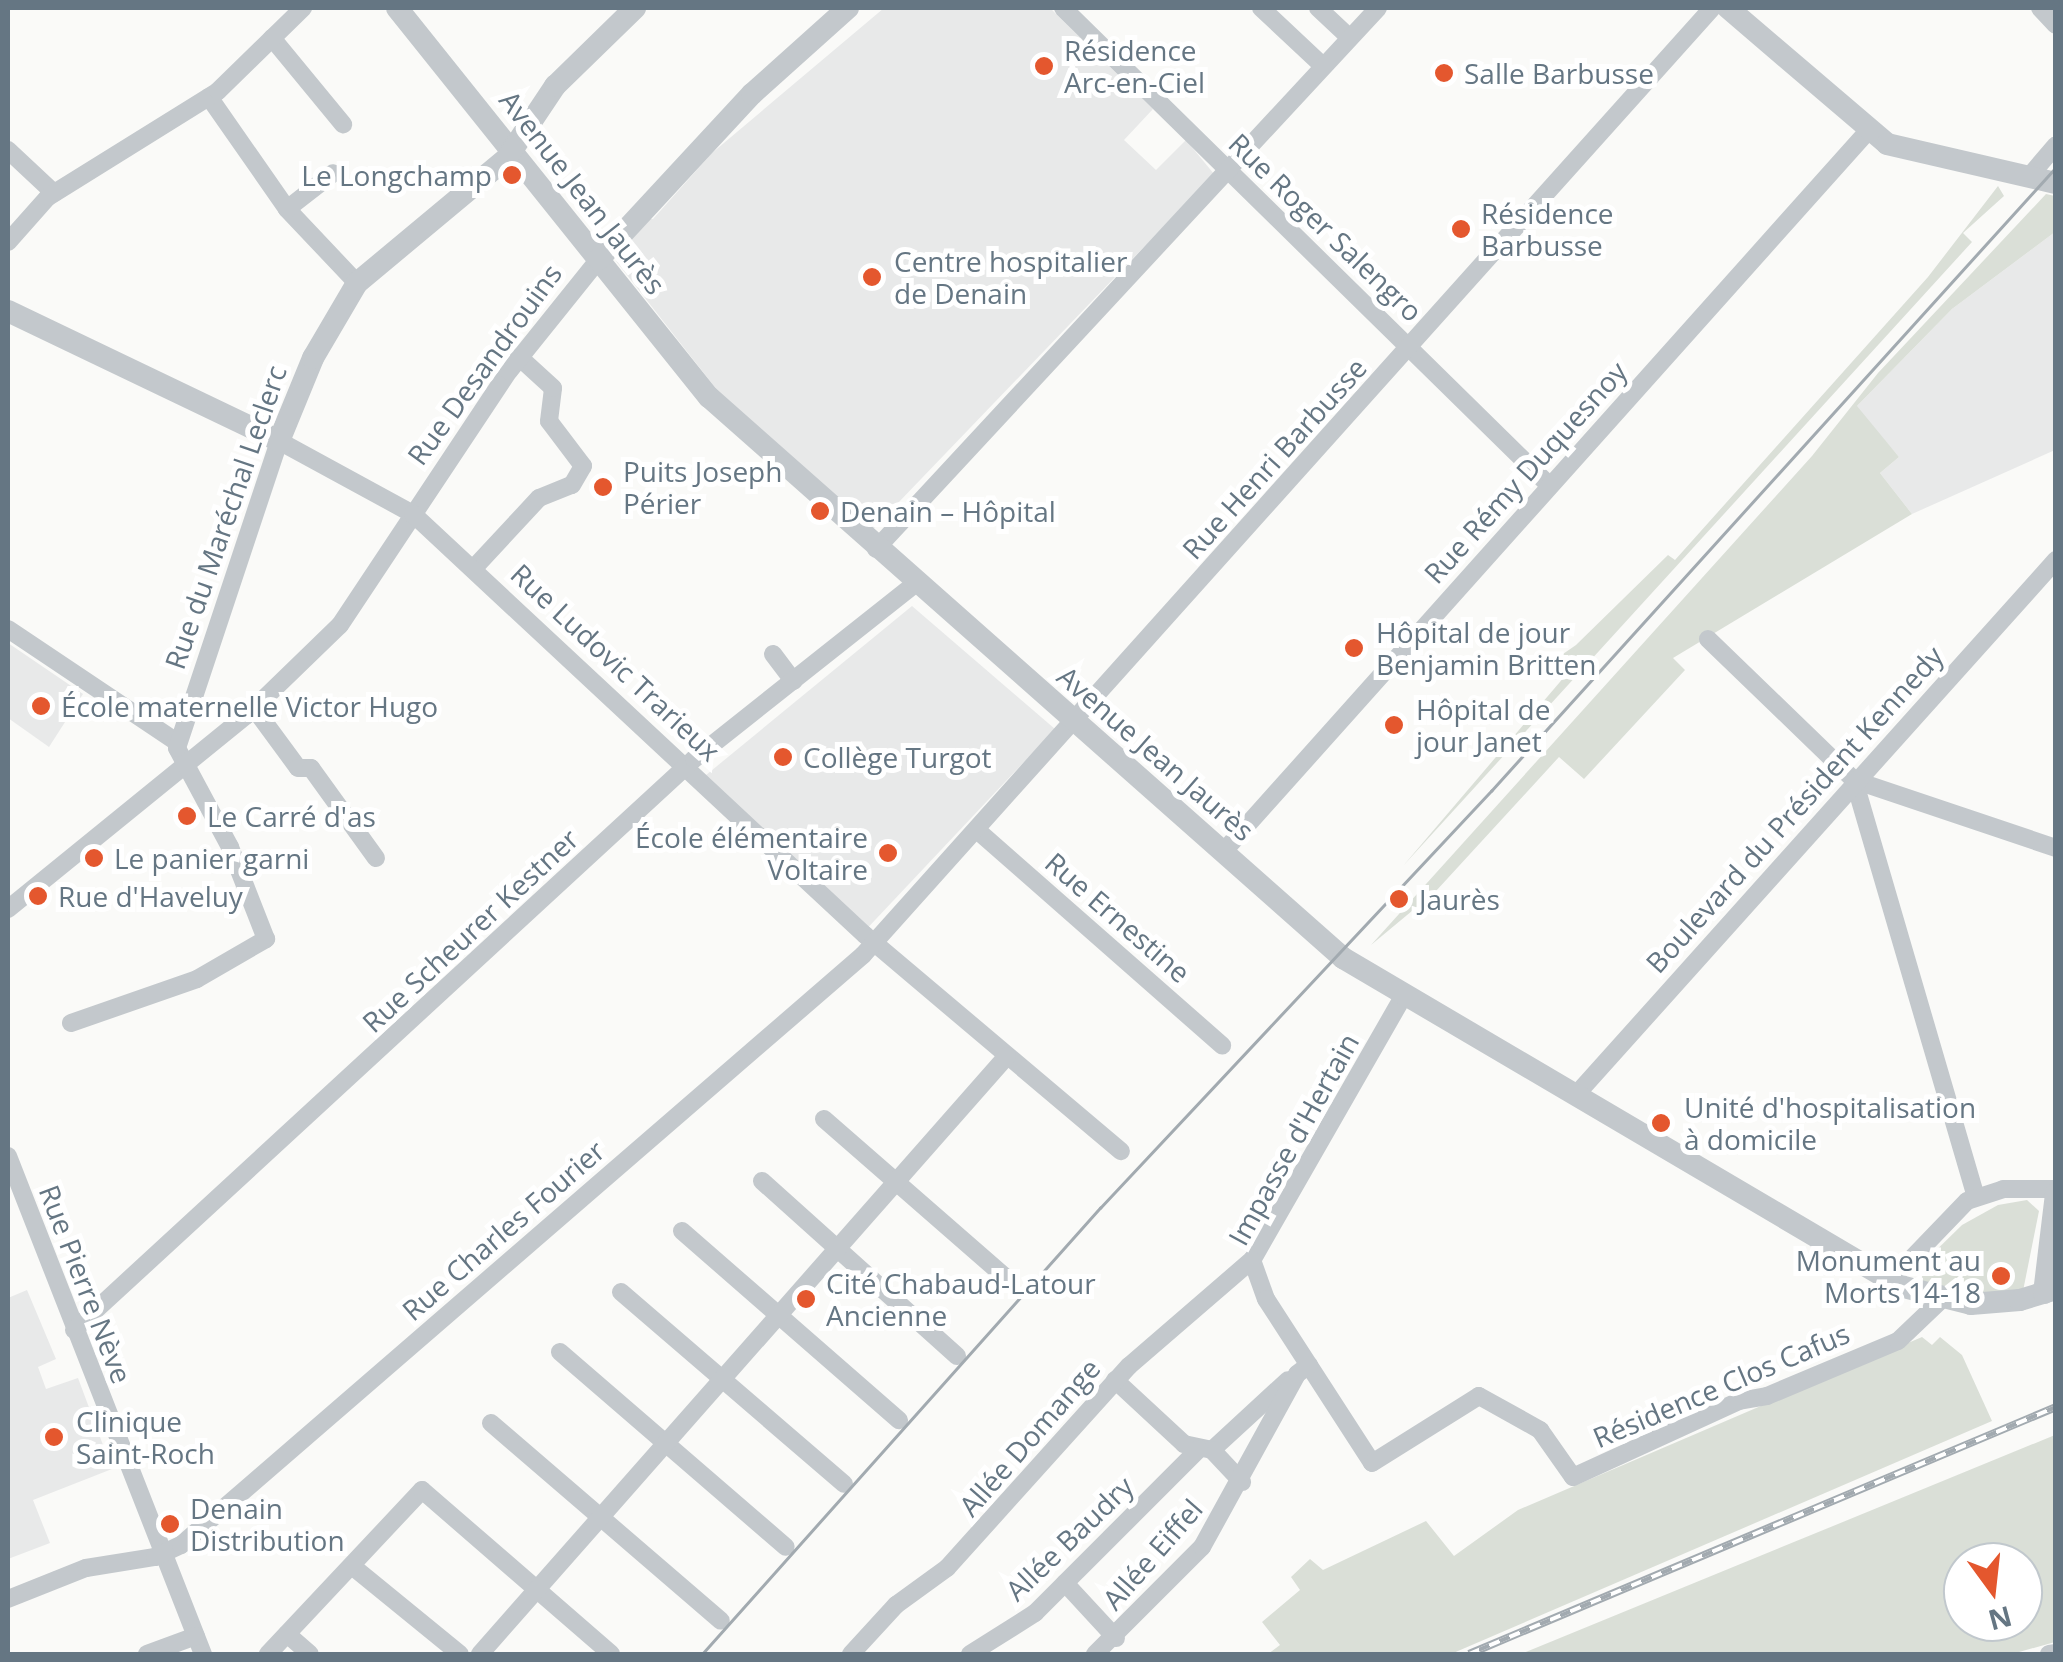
<!DOCTYPE html>
<html>
<head>
<meta charset="utf-8">
<style>
	body { margin:0 }
	#map { position:relative; width:2063px; height:1662px; overflow:hidden; background:#fafaf8; font-family:"Open Sans",sans-serif }
	div>[style] { position:absolute }
	.built>* { inset:0; background:#e8e9e9 }
	.green>* { inset:0; background:#dadfd7 }
	.minor>* { height:18px; margin:-9px; padding:0 9px; transform-origin:9px; border-radius:9px; background:#c3c8cc }
	.tertiary>* { height:22px; margin:-11px; padding:0 11px; transform-origin:11px; border-radius:11px; background:#c3c8cc }
	.tram>* { height:2.5px; margin:-1.25px; padding:0 1.25px; transform-origin:1.25px; border-radius:1.25px; background:#a2aab0 }
	.rail>* { height:8px; margin-top:-4px; transform-origin:0; background:repeating-linear-gradient(90deg,#fff 0 11px,#a2aab0 0 22px); box-sizing:border-box; border-block:2px solid #a2aab0 }
	.dots>* { width:28px; height:28px; translate:-50% -50%; box-sizing:border-box; border:5px solid #fff; border-radius:50% }
	span { translate:-50% -50%; white-space:nowrap; text-align:center; line-height:1.15; -webkit-text-stroke:10px #fff; paint-order:stroke }
	.poi-label { font-size:28px; color:#657683 }
	.left { translate:0 -50%; text-align:left }
	.right { translate:-100% -50%; text-align:right }
	.street-label { font-size:28px; color:#657683 }
	.frame { position:absolute; inset:0; border:10px solid #657683; pointer-events:none }
	.north { position:absolute; left:1943px; top:1542px; width:100px; height:100px; box-sizing:border-box; background:#fff; border:2px solid #c1c8cd; border-radius:50%; rotate:165deg; font-size:28px; font-weight:700; line-height:40px; text-align:center; color:#657683 }
	.north::after { content:''; display:block; margin:auto; width:35px; height:45px; background:#e4572e; clip-path:polygon(50% 0,100% 100%,50% 72%,0 100%) }
</style>
</head>
<body>
<div id="map">
	<div class="built">
		<i style="clip-path:polygon(884px 8px,1050px 8px,1153px 109px,1124px 140px,1156px 170px,1186px 140px,1214px 174px,873px 529px,721px 395px,616px 261px,643px 219px,653px 219px,712px 153px)"></i>
		<i style="clip-path:polygon(2055px 232px,2055px 450px,1912px 514px,1880px 473px,1899px 457px,1856px 407px,1952px 309px)"></i>
		<i style="clip-path:polygon(912px 606px,1055px 729px,860px 936px,700px 780px)"></i>
		<i style="clip-path:polygon(8px 643px,83px 694px,49px 747px,8px 718px)"></i>
		<i style="clip-path:polygon(27px 1290px,56px 1359px,38px 1367px,46px 1389px,78px 1378px,112px 1469px,33px 1500px,50px 1543px,8px 1559px,8px 1298px)"></i>
	</div>
	<div class="green">
		<i style="clip-path:polygon(1998px 186px,2004px 196px,1963px 233px,1972px 242px,1403px 866px,1565px 676px,1550px 663px,1576px 645px,1668px 555px,1675px 560px,1928px 277px)"></i>
		<i style="clip-path:polygon(2046px 194px,2055px 196px,2055px 232px,1952px 309px,1857px 406px,1899px 457px,1880px 473px,1912px 514px,1673px 658px,1685px 670px,1584px 779px,1559px 757px,1436px 891px,1371px 945px,1812px 456px,1878px 373px)"></i>
		<i style="clip-path:polygon(2027px 1200px,2039px 1211px,2023px 1291px,1992px 1296px,1924px 1286px,1920px 1266px,1962px 1225px,1998px 1205px)"></i>
		<i style="clip-path:polygon(1922px 1337px,1932px 1345px,1940px 1337px,1962px 1355px,1992px 1421px,1451px 1654px,1268px 1654px,1280px 1645px,1262px 1622px,1300px 1590px,1291px 1577px,1310px 1559px,1323px 1570px,1426px 1521px,1454px 1556px,1518px 1510px)"></i>
		<i style="clip-path:polygon(evenodd,2055px 1435px,2055px 1642px,2012px 1654px,1521px 1654px,2055px 1435px,1963px 1562px,2023px 1562px,2023px 1622px,1963px 1622px,1963px 1562px)"></i>
	</div>
	<div class="minor">
		<i style="left:1063px;top:8px;width:682px;rotate:44.47deg"></i>
		<i style="left:1261px;top:8px;width:83px;rotate:43.1deg"></i>
		<i style="left:1318px;top:8px;width:42px;rotate:43.1deg"></i>
		<i style="left:2040px;top:8px;width:23px;rotate:47deg"></i>
		<i style="left:272px;top:38px;width:112px;rotate:50.5deg"></i>
		<i style="left:209px;top:97px;width:136px;rotate:55.1deg"></i>
		<i style="left:287px;top:209px;width:102px;rotate:46.6deg"></i>
		<i style="left:8px;top:150px;width:63px;rotate:43.1deg"></i>
		<i style="left:2028px;top:178px;width:43px;rotate:-49.7deg"></i>
		<i style="left:287px;top:209px;width:58px;rotate:-38deg"></i>
		<i style="left:8px;top:242px;width:60px;rotate:-48.4deg"></i>
		<i style="left:48px;top:197px;width:200px;rotate:-31.9deg"></i>
		<i style="left:218px;top:91px;width:119px;rotate:-44.3deg"></i>
		<i style="left:876px;top:549px;width:738px;rotate:-47.14deg"></i>
		<i style="left:473px;top:569px;width:97px;rotate:-47.1deg"></i>
		<i style="left:539px;top:498px;width:35px;rotate:-22deg"></i>
		<i style="left:572px;top:485px;width:22px;rotate:-60deg"></i>
		<i style="left:583px;top:466px;width:56px;rotate:-127.1deg"></i>
		<i style="left:549px;top:421px;width:33px;rotate:-83deg"></i>
		<i style="left:553px;top:388px;width:46px;rotate:-137.6deg"></i>
		<i style="left:8px;top:629px;width:203px;rotate:33.8deg"></i>
		<i style="left:1708px;top:639px;width:203px;rotate:44deg"></i>
		<i style="left:1854px;top:780px;width:213px;rotate:18.6deg"></i>
		<i style="left:773px;top:654px;width:34px;rotate:53deg"></i>
		<i style="left:254px;top:708px;width:74px;rotate:53.7deg"></i>
		<i style="left:298px;top:768px;width:13px"></i>
		<i style="left:311px;top:768px;width:111px;rotate:54.2deg"></i>
		<i style="left:1854px;top:780px;width:434px;rotate:73.7deg"></i>
		<i style="left:978px;top:831px;width:325px;rotate:41.3deg"></i>
		<i style="left:1224px;top:851px;width:966px;rotate:-48.19deg"></i>
		<i style="left:8px;top:909px;width:308px;rotate:-39.1deg"></i>
		<i style="left:247px;top:715px;width:129px;rotate:-44.1deg"></i>
		<i style="left:340px;top:625px;width:305px;rotate:-56.4deg"></i>
		<i style="left:509px;top:371px;width:144px;rotate:-51.2deg"></i>
		<i style="left:1404px;top:995px;width:305px;rotate:119.8deg"></i>
		<i style="left:1252px;top:1260px;width:41px;rotate:70.3deg"></i>
		<i style="left:1266px;top:1299px;width:195px;rotate:57.1deg"></i>
		<i style="left:1372px;top:1463px;width:126px;rotate:-32.1deg"></i>
		<i style="left:1479px;top:1396px;width:70px;rotate:29.1deg"></i>
		<i style="left:1540px;top:1430px;width:57px;rotate:54.9deg"></i>
		<i style="left:1573px;top:1477px;width:183px;rotate:-24.6deg"></i>
		<i style="left:1739px;top:1401px;width:28px;rotate:-10deg"></i>
		<i style="left:1767px;top:1396px;width:142px;rotate:-22.8deg"></i>
		<i style="left:1898px;top:1341px;width:59px;rotate:-43.6deg"></i>
		<i style="left:71px;top:1023px;width:133px;rotate:-19.2deg"></i>
		<i style="left:197px;top:979px;width:80px;rotate:-30.1deg"></i>
		<i style="left:266px;top:939px;width:99px;rotate:-111.4deg"></i>
		<i style="left:230px;top:847px;width:112px;rotate:-118.2deg"></i>
		<i style="left:177px;top:748px;width:324px;rotate:-71.6deg"></i>
		<i style="left:279px;top:441px;width:153px;rotate:28.6deg"></i>
		<i style="left:413px;top:514px;width:618px;rotate:42.97deg"></i>
		<i style="left:865px;top:935px;width:335px;rotate:40.2deg"></i>
		<i style="left:1575px;top:1096px;width:720px;rotate:-48.1deg"></i>
		<i style="left:824px;top:1119px;width:242px;rotate:41.1deg"></i>
		<i style="left:8px;top:1156px;width:535px;rotate:68.62deg"></i>
		<i style="left:762px;top:1181px;width:262px;rotate:41.9deg"></i>
		<i style="left:682px;top:1231px;width:288px;rotate:41.1deg"></i>
		<i style="left:1890px;top:1281px;width:111px;rotate:-46.1deg"></i>
		<i style="left:1967px;top:1201px;width:38px;rotate:-18deg"></i>
		<i style="left:2003px;top:1189px;width:53px"></i>
		<i style="left:621px;top:1292px;width:294px;rotate:40.7deg"></i>
		<i style="left:74px;top:1330px;width:843px;rotate:-42.64deg"></i>
		<i style="left:694px;top:759px;width:282px;rotate:-38.4deg"></i>
		<i style="left:560px;top:1352px;width:298px;rotate:40.8deg"></i>
		<i style="left:1115px;top:1380px;width:94px;rotate:42.8deg"></i>
		<i style="left:1184px;top:1444px;width:29px;rotate:12deg"></i>
		<i style="left:1212px;top:1450px;width:103px;rotate:-42.6deg"></i>
		<i style="left:491px;top:1423px;width:303px;rotate:40.7deg"></i>
		<i style="left:1212px;top:1450px;width:44px;rotate:46.8deg"></i>
		<i style="left:352px;top:1566px;width:139px;rotate:39.2deg"></i>
		<i style="left:1065px;top:1583px;width:75px;rotate:47.2deg"></i>
		<i style="left:8px;top:1599px;width:84px;rotate:-21.7deg"></i>
		<i style="left:86px;top:1568px;width:70px;rotate:-9.1deg"></i>
		<i style="left:155px;top:1557px;width:29px;rotate:-25deg"></i>
		<i style="left:181px;top:1545px;width:902px;rotate:-40.86deg"></i>
		<i style="left:863px;top:955px;width:1272px;rotate:-48.12deg"></i>
		<i style="left:287px;top:1634px;width:30px;rotate:41deg"></i>
		<i style="left:147px;top:1654px;width:52px;rotate:-20.2deg"></i>
		<i style="left:268px;top:1654px;width:225px;rotate:-46.8deg"></i>
		<i style="left:422px;top:1490px;width:250px;rotate:40.9deg"></i>
		<i style="left:480px;top:1654px;width:797px;rotate:-48.61deg"></i>
		<i style="left:851px;top:1654px;width:67px;rotate:-47.4deg"></i>
		<i style="left:896px;top:1605px;width:63px;rotate:-36deg"></i>
		<i style="left:947px;top:1568px;width:272px;rotate:-48deg"></i>
		<i style="left:1129px;top:1366px;width:162px;rotate:-40.8deg"></i>
		<i style="left:970px;top:1654px;width:77px;rotate:-32.2deg"></i>
		<i style="left:1035px;top:1613px;width:232px;rotate:-45deg"></i>
		<i style="left:1095px;top:1654px;width:151px;rotate:-45deg"></i>
		<i style="left:1202px;top:1547px;width:197px;rotate:-61.2deg"></i>
		<i style="left:1297px;top:1374px;width:15px;rotate:-37deg"></i>
		<i style="left:2049px;top:1654px;width:7px;rotate:-8deg"></i>
	</div>
	<div class="tertiary">
		<i style="left:397px;top:8px;width:499px;rotate:51.3deg"></i>
		<i style="left:709px;top:397px;width:847px;rotate:41.5deg"></i>
		<i style="left:1343px;top:958px;width:646px;rotate:30.49deg"></i>
		<i style="left:1900px;top:1286px;width:73px;rotate:14.2deg"></i>
		<i style="left:1971px;top:1304px;width:49px;rotate:-4.7deg"></i>
		<i style="left:2020px;top:1300px;width:38px;rotate:-17deg"></i>
		<i style="left:1728px;top:8px;width:209px;rotate:40.5deg"></i>
		<i style="left:1887px;top:144px;width:173px;rotate:13deg"></i>
		<i style="left:599px;top:259px;width:225px;rotate:-47.2deg"></i>
		<i style="left:752px;top:94px;width:129px;rotate:-41.9deg"></i>
		<i style="left:8px;top:311px;width:301px;rotate:25.6deg"></i>
		<i style="left:279px;top:441px;width:90px;rotate:-67.7deg"></i>
		<i style="left:313px;top:358px;width:87px;rotate:-59.6deg"></i>
		<i style="left:357px;top:283px;width:195px;rotate:-39.8deg"></i>
		<i style="left:507px;top:158px;width:87px;rotate:-56.3deg"></i>
		<i style="left:555px;top:86px;width:112px;rotate:-44.3deg"></i>
		<i style="left:2044px;top:1293px;width:100px;rotate:-83.1deg"></i>
	</div>
	<div class="tram">
		<i style="left:702px;top:1654px;width:598px;rotate:-48.26deg"></i>
		<i style="left:1100px;top:1208px;width:572px;rotate:-46.84deg"></i>
		<i style="left:1491px;top:791px;width:842px;rotate:-47.84deg"></i>
	</div>
	<div class="rail">
		<i style="left:1469px;top:1654px;width:637px;rotate:-22.82deg"></i>
	</div>
	<div class="dots">
		<i style="left:1044px;top:66px;background:#e4572e"></i>
		<i style="left:1444px;top:73px;background:#e4572e"></i>
		<i style="left:512px;top:175px;background:#e4572e"></i>
		<i style="left:1461px;top:229px;background:#e4572e"></i>
		<i style="left:872px;top:277px;background:#e4572e"></i>
		<i style="left:603px;top:487px;background:#e4572e"></i>
		<i style="left:820px;top:511px;background:#e4572e"></i>
		<i style="left:1354px;top:648px;background:#e4572e"></i>
		<i style="left:41px;top:706px;background:#e4572e"></i>
		<i style="left:1394px;top:725px;background:#e4572e"></i>
		<i style="left:783px;top:757px;background:#e4572e"></i>
		<i style="left:187px;top:816px;background:#e4572e"></i>
		<i style="left:888px;top:853px;background:#e4572e"></i>
		<i style="left:94px;top:858px;background:#e4572e"></i>
		<i style="left:38px;top:896px;background:#e4572e"></i>
		<i style="left:1399px;top:899px;background:#e4572e"></i>
		<i style="left:1661px;top:1123px;background:#e4572e"></i>
		<i style="left:2001px;top:1276px;background:#e4572e"></i>
		<i style="left:806px;top:1299px;background:#e4572e"></i>
		<i style="left:54px;top:1437px;background:#e4572e"></i>
		<i style="left:170px;top:1524px;background:#e4572e"></i>
	</div>
	<div class="poi-label">
		<span class="left" style="left:1064px;top:66px">Résidence<br>Arc-en-Ciel</span>
		<span class="left" style="left:1464px;top:73px">Salle Barbusse</span>
		<span class="right" style="left:492px;top:175px">Le Longchamp</span>
		<span class="left" style="left:1481px;top:229px">Résidence<br>Barbusse</span>
		<span class="left" style="left:894px;top:277px">Centre hospitalier<br>de Denain</span>
		<span class="left" style="left:623px;top:487px">Puits Joseph<br>Périer</span>
		<span class="left" style="left:840px;top:511px">Denain – Hôpital</span>
		<span class="left" style="left:1376px;top:648px">Hôpital de jour<br>Benjamin Britten</span>
		<span class="left" style="left:61px;top:706px">École maternelle Victor Hugo</span>
		<span class="left" style="left:1416px;top:725px">Hôpital de<br>jour Janet</span>
		<span class="left" style="left:803px;top:757px">Collège Turgot</span>
		<span class="left" style="left:207px;top:816px">Le Carré d'as</span>
		<span class="right" style="left:868px;top:853px">École élémentaire<br>Voltaire</span>
		<span class="left" style="left:114px;top:858px">Le panier garni</span>
		<span class="left" style="left:58px;top:896px">Rue d'Haveluy</span>
		<span class="left" style="left:1419px;top:899px">Jaurès</span>
		<span class="left" style="left:1684px;top:1123px">Unité d'hospitalisation<br>à domicile</span>
		<span class="right" style="left:1981px;top:1276px">Monument au<br>Morts 14-18</span>
		<span class="left" style="left:826px;top:1299px">Cité Chabaud-Latour<br>Ancienne</span>
		<span class="left" style="left:76px;top:1437px">Clinique<br>Saint-Roch</span>
		<span class="left" style="left:190px;top:1524px">Denain<br>Distribution</span>
	</div>
	<div class="street-label">
		<span style="left:583px;top:192px;rotate:52deg">Avenue Jean Jaurès</span>
		<span style="left:1326px;top:227px;rotate:44deg">Rue Roger Salengro</span>
		<span style="left:484px;top:364px;rotate:-54deg">Rue Desandrouins</span>
		<span style="left:1274px;top:458px;rotate:-48deg">Rue Henri Barbusse</span>
		<span style="left:1525px;top:472px;rotate:-48deg">Rue Rémy Duquesnoy</span>
		<span style="left:225px;top:517px;rotate:-71deg">Rue du Maréchal Leclerc</span>
		<span style="left:616px;top:662px;rotate:43deg">Rue Ludovic Trarieux</span>
		<span style="left:1156px;top:753px;rotate:41deg">Avenue Jean Jaurès</span>
		<span style="left:1794px;top:809px;rotate:-48deg">Boulevard du Président Kennedy</span>
		<span style="left:1118px;top:917px;rotate:41deg">Rue Ernestine</span>
		<span style="left:470px;top:930px;rotate:-43deg">Rue Scheurer Kestner</span>
		<span style="left:1293px;top:1139px;rotate:-61deg">Impasse d'Hertain</span>
		<span style="left:503px;top:1230px;rotate:-41deg">Rue Charles Fourier</span>
		<span style="left:86px;top:1284px;rotate:69deg">Rue Pierre Nève</span>
		<span style="left:1721px;top:1385px;rotate:-23deg">Résidence Clos Cafus</span>
		<span style="left:1029px;top:1437px;rotate:-49deg">Allée Domange</span>
		<span style="left:1069px;top:1538px;rotate:-44deg">Allée Baudry</span>
		<span style="left:1152px;top:1554px;rotate:-49deg">Allée Eiffel</span>
	</div>
	<div class="frame"></div>
	<div class="north">N</div>
</div>
</body>
</html>
